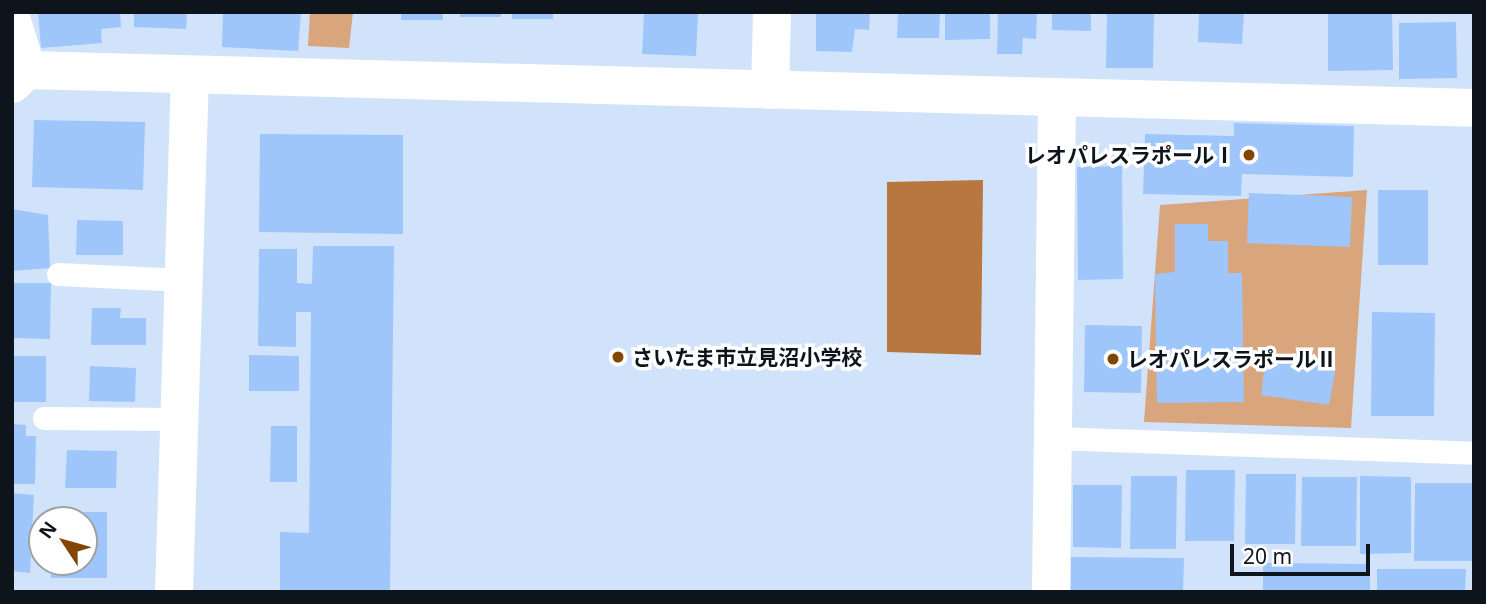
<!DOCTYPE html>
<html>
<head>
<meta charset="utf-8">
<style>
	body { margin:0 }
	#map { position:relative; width:1486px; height:604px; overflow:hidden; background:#d1e3fa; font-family:"Noto Sans","Noto Sans JP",sans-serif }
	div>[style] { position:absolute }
	.green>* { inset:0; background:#d8a57d }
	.water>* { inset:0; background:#b7773f }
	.building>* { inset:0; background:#9ec6fb }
	.lane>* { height:23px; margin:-11.5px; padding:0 11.5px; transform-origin:11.5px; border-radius:11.5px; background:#fff }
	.street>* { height:38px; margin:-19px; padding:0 19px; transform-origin:19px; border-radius:19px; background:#fff }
	.dots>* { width:19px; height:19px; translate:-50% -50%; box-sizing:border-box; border:4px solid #fff; border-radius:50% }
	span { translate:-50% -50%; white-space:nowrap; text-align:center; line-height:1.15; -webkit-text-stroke:7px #fff; paint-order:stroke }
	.poi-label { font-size:21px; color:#0e141b; font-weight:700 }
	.right { translate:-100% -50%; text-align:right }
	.left { translate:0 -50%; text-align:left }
	.frame { position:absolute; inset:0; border:14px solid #0e141b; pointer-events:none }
	.north { position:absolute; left:28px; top:506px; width:70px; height:70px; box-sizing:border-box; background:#fff; border:2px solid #9fa1a4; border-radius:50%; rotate:306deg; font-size:19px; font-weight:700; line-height:28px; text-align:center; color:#0e141b }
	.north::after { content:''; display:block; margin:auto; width:24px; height:32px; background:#824600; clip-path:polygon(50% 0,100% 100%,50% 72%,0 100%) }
	.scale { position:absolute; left:1230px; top:544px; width:140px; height:32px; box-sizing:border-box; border:4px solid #0e141b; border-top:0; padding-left:9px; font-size:21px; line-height:24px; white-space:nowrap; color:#0e141b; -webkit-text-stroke:5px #fff; paint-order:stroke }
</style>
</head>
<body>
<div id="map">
	<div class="green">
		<i style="clip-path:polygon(310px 12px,353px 12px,349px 48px,308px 46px)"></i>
		<i style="clip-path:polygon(1367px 190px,1351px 428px,1144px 422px,1160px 205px)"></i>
	</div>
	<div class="water">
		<i style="clip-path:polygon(983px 180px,981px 355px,887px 352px,887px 182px)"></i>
	</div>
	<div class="building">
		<i style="clip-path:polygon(38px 12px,120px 12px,121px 27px,101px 29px,102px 43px,41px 48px)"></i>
		<i style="clip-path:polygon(134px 12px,187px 12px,186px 29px,134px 27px)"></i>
		<i style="clip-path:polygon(223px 12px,301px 12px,298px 51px,222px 47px)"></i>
		<i style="clip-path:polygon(401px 12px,443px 12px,443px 20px,401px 20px)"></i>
		<i style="clip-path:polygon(460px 12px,501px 12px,501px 17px,460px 17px)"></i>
		<i style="clip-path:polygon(512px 12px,553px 12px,553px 19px,512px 19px)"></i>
		<i style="clip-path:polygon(816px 12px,870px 12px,869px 30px,855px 29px,852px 52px,816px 51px)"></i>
		<i style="clip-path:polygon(898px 12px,940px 12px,939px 38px,897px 38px)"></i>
		<i style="clip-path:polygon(945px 12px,990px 12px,990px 39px,945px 40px)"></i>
		<i style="clip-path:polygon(998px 12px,1037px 12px,1036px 39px,1023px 38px,1022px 54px,997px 54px)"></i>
		<i style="clip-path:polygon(1052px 12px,1091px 12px,1091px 31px,1052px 30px)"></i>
		<i style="clip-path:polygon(1107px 12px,1154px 12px,1153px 68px,1106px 68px)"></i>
		<i style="clip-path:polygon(1199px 12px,1244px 12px,1242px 44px,1198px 42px)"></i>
		<i style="clip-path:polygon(1328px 12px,1392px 12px,1393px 70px,1328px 71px)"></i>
		<i style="clip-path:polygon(644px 13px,698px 14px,696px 56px,642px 54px)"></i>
		<i style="clip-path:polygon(1456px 22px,1457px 78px,1399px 79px,1399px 23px)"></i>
		<i style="clip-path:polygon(34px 120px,145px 122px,143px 190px,32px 187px)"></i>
		<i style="clip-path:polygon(1234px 123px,1354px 126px,1353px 177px,1242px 174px,1241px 196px,1143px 194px,1145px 134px,1234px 136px)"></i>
		<i style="clip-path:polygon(260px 134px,403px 135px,403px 234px,259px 232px)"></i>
		<i style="clip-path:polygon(1122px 166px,1123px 279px,1078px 280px,1077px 167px)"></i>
		<i style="clip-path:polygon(1378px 190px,1428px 190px,1428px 265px,1378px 265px)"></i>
		<i style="clip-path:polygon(1249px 193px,1352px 197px,1350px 247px,1247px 243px)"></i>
		<i style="clip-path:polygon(12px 209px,48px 215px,50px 268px,12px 271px)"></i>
		<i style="clip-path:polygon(77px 220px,123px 221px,123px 255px,76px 255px)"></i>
		<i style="clip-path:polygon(1175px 224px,1208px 224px,1208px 241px,1228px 241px,1228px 273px,1242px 273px,1244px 402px,1157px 403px,1155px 274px,1175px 272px)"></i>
		<i style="clip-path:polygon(313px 246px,394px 246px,390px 592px,280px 592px,280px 532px,309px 533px,311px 312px,296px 312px,296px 347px,258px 346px,259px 249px,297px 249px,297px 283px,312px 284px)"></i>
		<i style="clip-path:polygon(12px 283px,51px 283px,50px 339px,12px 338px)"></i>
		<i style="clip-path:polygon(92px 308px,121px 308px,120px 318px,146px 318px,146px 345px,91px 345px)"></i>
		<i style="clip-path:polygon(1372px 312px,1435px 313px,1434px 416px,1371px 416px)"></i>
		<i style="clip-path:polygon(1085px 325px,1142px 326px,1141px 393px,1084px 392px)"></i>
		<i style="clip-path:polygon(249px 355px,299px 356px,299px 391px,249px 391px)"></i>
		<i style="clip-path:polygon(12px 356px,46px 356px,46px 402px,12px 402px)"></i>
		<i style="clip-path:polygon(1266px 356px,1336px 367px,1329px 405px,1261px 395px)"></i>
		<i style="clip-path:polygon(90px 366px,136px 368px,135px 402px,89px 401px)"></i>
		<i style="clip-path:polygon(12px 424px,26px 425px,26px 436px,36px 436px,35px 484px,12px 484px)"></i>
		<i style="clip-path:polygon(271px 426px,297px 426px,297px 482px,270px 482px)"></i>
		<i style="clip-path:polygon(67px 450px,117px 451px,116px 488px,65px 488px)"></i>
		<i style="clip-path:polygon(1186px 470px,1235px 470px,1234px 541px,1185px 541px)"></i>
		<i style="clip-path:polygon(1246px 474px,1296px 474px,1295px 544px,1245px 544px)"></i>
		<i style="clip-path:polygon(1131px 476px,1177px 476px,1176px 549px,1130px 549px)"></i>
		<i style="clip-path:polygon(1360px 476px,1411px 477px,1411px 553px,1360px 554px)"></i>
		<i style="clip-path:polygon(1302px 477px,1357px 477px,1356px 546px,1301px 546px)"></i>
		<i style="clip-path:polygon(1415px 483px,1473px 483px,1473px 561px,1414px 561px)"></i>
		<i style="clip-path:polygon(1073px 485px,1122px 485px,1121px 548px,1073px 547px)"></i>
		<i style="clip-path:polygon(12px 493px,34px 495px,30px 573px,12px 571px)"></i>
		<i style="clip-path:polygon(51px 512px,107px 512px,107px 578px,51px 578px,51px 562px,84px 562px,84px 520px,51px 520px)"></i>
		<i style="clip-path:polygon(1071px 557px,1184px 558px,1183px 592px,1071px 592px)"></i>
		<i style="clip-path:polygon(1263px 563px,1370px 564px,1370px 592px,1263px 592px)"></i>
		<i style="clip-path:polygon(1377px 569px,1466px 569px,1465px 592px,1377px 592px)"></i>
	</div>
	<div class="lane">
		<i style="left:58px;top:274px;width:126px;rotate:2.7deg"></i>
		<i style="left:44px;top:418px;width:135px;rotate:0.4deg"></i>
		<i style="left:1053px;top:438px;width:421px;rotate:2deg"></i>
	</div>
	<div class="street">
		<i style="left:12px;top:21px;width:51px;rotate:73deg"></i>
		<i style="left:12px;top:84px;width:21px;rotate:-43deg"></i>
		<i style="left:27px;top:70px;width:1447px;rotate:1.5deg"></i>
		<i style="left:770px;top:90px;width:78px;rotate:-88.5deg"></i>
		<i style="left:174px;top:592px;width:517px;rotate:-88.23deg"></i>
		<i style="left:1051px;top:592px;width:495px;rotate:-89.3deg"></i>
	</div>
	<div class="dots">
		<i style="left:1249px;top:155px;background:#824600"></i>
		<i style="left:618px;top:357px;background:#824600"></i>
		<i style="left:1113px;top:359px;background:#824600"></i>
	</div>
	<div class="poi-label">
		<span class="right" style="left:1235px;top:155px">レオパレスラポールⅠ</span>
		<span class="left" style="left:632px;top:357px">さいたま市立見沼小学校</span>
		<span class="left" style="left:1127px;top:359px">レオパレスラポールⅡ</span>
	</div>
	<div class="frame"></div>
	<div class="north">N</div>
	<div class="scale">20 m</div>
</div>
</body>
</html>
